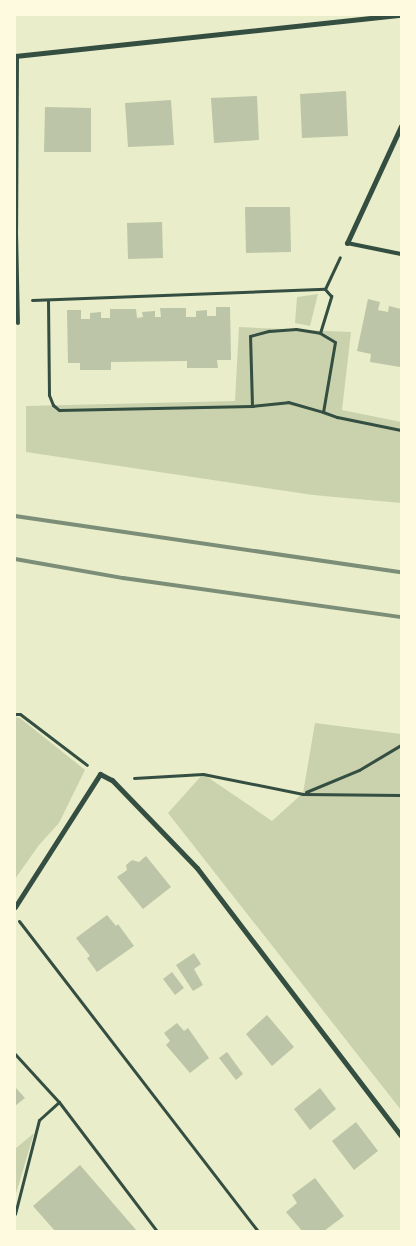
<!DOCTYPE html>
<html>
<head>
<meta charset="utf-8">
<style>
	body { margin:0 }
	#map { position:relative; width:416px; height:1246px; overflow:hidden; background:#e9edc9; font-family:Commissioner,sans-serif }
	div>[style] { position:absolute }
	.green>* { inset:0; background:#cad2ad }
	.building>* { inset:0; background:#bcc5a7 }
	.path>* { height:3px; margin:-1.5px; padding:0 1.5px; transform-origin:1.5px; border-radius:1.5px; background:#344e41 }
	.service>* { height:4px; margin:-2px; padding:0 2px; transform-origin:2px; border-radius:2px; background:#344e41 }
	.minor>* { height:5px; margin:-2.5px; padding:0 2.5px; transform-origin:2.5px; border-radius:2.5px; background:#344e41 }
	.rail>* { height:4px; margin:-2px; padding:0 2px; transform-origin:2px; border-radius:2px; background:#7c8e77 }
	span { translate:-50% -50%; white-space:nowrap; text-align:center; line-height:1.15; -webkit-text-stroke:4.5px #fefae0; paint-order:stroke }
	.frame { position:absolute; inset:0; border:16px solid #fefae0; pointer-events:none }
</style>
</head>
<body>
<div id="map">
	<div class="green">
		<i style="clip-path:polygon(318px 294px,310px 326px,295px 323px,297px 297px)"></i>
		<i style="clip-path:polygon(239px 327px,351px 332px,342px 410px,401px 422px,401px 503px,313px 495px,26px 452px,26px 406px,235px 401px)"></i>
		<i style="clip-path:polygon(15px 717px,20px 718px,85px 770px,59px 823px,39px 845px,15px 879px)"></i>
		<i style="clip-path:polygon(315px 723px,401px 734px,401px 1110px,168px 813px,203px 774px,272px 821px,303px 793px)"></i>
		<i style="clip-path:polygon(34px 1133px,15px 1197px,15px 1149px)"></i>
	</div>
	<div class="building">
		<i style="clip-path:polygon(346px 91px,348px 136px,302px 138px,300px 94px)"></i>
		<i style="clip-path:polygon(257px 96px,259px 140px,214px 143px,211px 98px)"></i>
		<i style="clip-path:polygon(171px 100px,174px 145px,128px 147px,125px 103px)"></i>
		<i style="clip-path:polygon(45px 107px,91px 108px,91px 152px,44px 152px)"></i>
		<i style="clip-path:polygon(245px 207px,290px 207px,291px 252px,246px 253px)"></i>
		<i style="clip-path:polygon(162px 222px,163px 258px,128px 259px,127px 223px)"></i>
		<i style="clip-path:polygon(368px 299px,380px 302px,378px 310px,388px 312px,389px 306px,401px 309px,400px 367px,370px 362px,371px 354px,357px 351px)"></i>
		<i style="clip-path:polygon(216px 307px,230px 307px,231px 360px,217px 360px,218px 368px,187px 368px,187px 361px,111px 362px,111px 370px,80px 370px,80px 363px,68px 363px,67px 310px,81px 310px,81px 319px,90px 319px,90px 313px,101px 312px,101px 318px,110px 318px,110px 309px,136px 309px,137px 318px,143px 317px,142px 312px,155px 311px,155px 317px,161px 317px,160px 308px,186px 308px,186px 317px,196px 317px,196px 311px,207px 310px,207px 316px,216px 316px)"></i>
		<i style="clip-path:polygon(146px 856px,171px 887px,143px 909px,117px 877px,127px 870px,126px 865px,132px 860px,139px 862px)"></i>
		<i style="clip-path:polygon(107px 915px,116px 926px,118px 924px,134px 946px,97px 972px,87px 958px,90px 956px,76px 938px)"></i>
		<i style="clip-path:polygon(194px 953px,201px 964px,194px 969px,203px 985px,193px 991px,176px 965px)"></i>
		<i style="clip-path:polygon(172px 972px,184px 988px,175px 995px,163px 979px)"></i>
		<i style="clip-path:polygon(267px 1015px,294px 1047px,272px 1066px,246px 1034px)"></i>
		<i style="clip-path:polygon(177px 1023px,184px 1031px,188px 1028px,209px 1058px,190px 1073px,166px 1045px,170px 1041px,164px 1033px)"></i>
		<i style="clip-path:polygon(227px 1052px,243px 1074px,236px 1080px,219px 1058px)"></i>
		<i style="clip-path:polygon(15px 1087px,25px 1098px,15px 1106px)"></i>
		<i style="clip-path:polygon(320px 1088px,336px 1109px,310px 1130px,294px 1109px)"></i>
		<i style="clip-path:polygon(356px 1122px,378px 1151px,354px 1170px,332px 1141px)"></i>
		<i style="clip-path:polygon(80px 1165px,137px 1231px,55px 1231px,33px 1206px)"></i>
		<i style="clip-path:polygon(315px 1178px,344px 1216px,324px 1231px,302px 1231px,286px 1212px,297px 1203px,292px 1195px)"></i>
	</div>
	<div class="path">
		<i style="left:32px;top:300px;width:293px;rotate:-2.2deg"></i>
		<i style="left:325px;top:289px;width:35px;rotate:-65deg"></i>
		<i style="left:48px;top:300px;width:95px;rotate:89.4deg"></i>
		<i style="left:49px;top:395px;width:11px;rotate:68deg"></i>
		<i style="left:53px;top:405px;width:8px;rotate:40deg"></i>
		<i style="left:59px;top:410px;width:193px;rotate:-1.2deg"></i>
		<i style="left:252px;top:406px;width:70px;rotate:-91.6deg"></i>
		<i style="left:250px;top:336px;width:20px;rotate:-15deg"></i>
		<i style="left:269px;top:331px;width:27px;rotate:-4deg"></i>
		<i style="left:296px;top:329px;width:24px;rotate:9deg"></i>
		<i style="left:320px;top:333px;width:17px;rotate:31deg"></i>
		<i style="left:335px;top:342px;width:71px;rotate:99.7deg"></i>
		<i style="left:323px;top:412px;width:15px;rotate:20deg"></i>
		<i style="left:337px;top:417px;width:65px;rotate:11.5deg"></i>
		<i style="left:320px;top:333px;width:39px;rotate:-73deg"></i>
		<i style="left:331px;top:296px;width:9px;rotate:-131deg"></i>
		<i style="left:252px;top:406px;width:36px;rotate:-6deg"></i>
		<i style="left:288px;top:402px;width:36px;rotate:16deg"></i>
		<i style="left:15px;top:714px;width:5px"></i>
		<i style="left:20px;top:714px;width:84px;rotate:37.3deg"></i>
		<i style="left:134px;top:778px;width:69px;rotate:-3.3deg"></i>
		<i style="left:203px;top:774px;width:102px;rotate:11.3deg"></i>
		<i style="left:303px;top:794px;width:98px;rotate:0.6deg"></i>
		<i style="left:306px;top:792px;width:57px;rotate:-22.5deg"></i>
		<i style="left:359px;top:770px;width:49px;rotate:-30.8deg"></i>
		<i style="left:19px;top:921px;width:391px;rotate:52.4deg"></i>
		<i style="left:15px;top:1054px;width:65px;rotate:47.5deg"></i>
		<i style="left:59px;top:1102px;width:162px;rotate:52.8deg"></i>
		<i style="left:15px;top:1214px;width:97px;rotate:-75.7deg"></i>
		<i style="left:39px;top:1120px;width:27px;rotate:-42deg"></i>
	</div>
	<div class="service">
		<i style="left:17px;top:56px;width:175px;rotate:90.3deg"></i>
		<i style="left:16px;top:231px;width:92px;rotate:88.8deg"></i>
		<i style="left:347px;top:243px;width:55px;rotate:11.5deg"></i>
	</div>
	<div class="minor">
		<i style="left:15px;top:56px;width:388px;rotate:-6.1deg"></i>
		<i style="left:347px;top:243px;width:129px;rotate:-65.2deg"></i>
		<i style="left:15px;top:907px;width:158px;rotate:-57.4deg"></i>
		<i style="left:100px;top:774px;width:13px;rotate:27deg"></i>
		<i style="left:112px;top:780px;width:122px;rotate:46deg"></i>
		<i style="left:197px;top:868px;width:337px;rotate:52.7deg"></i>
	</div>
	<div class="rail">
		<i style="left:15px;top:516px;width:390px;rotate:8.3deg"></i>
		<i style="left:15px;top:559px;width:110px;rotate:10deg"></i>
		<i style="left:123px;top:578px;width:281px;rotate:8deg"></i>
	</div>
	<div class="frame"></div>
</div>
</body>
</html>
